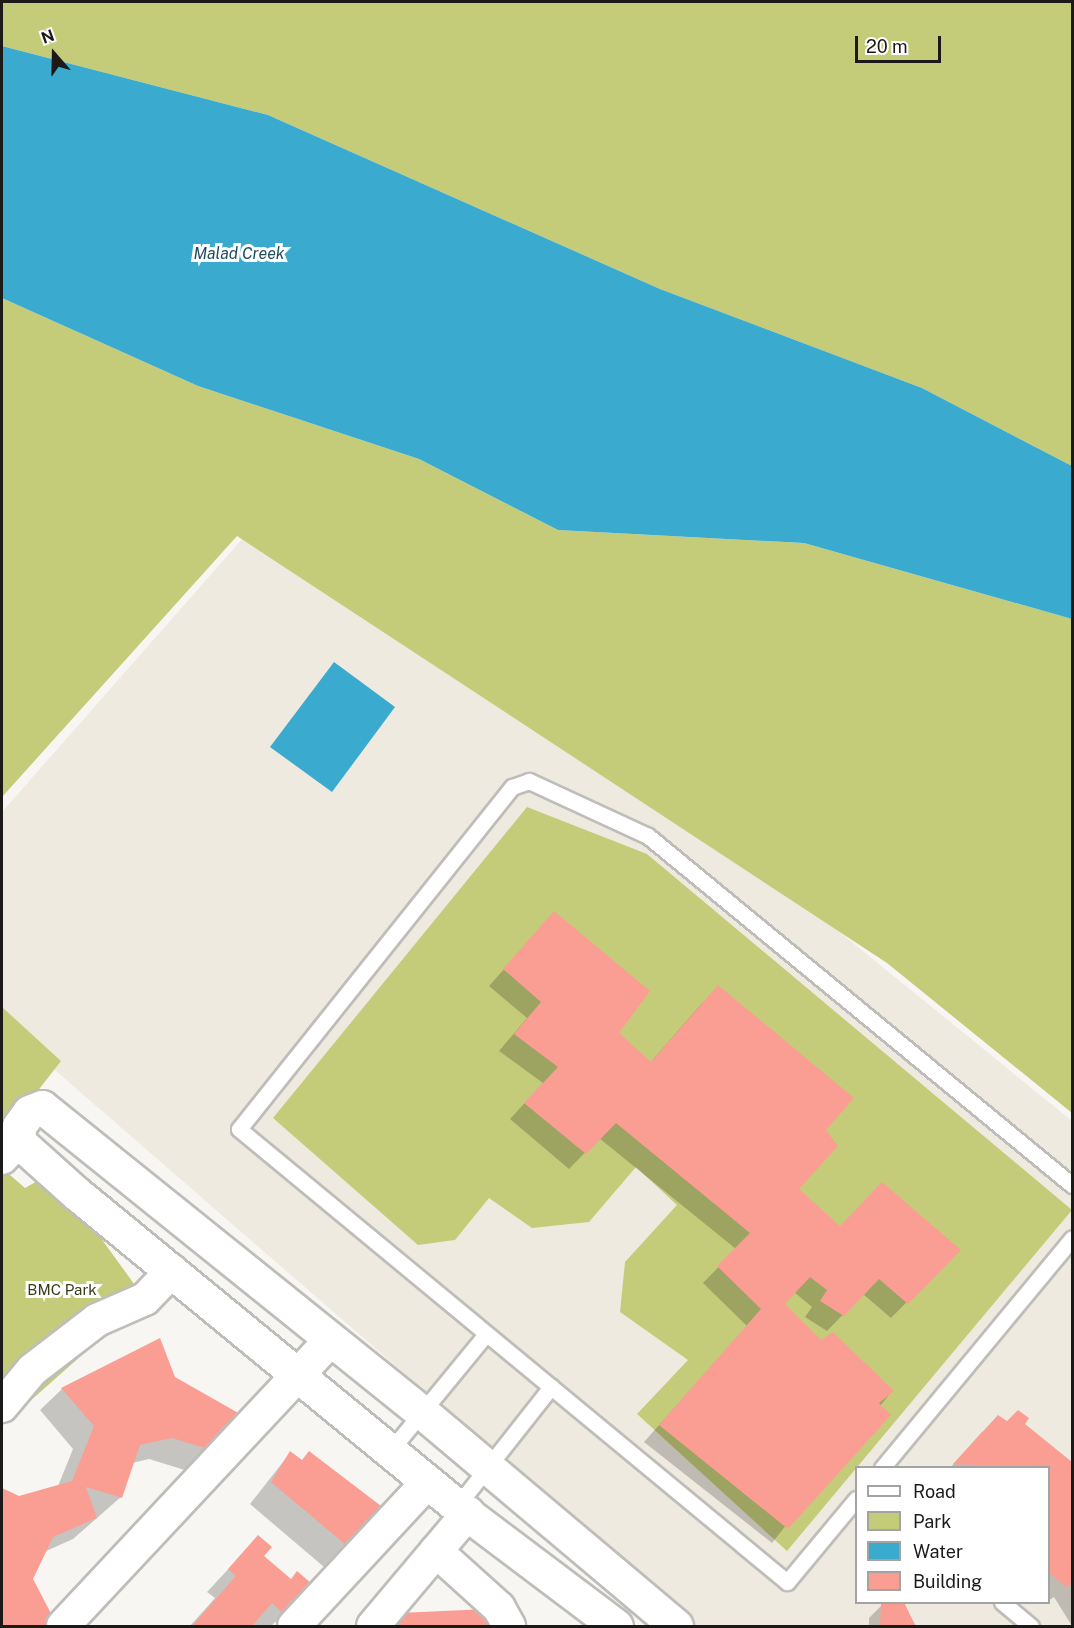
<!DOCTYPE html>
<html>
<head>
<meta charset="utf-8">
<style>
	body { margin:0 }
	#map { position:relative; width:1074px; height:1628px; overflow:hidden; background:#f8f6f2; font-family:"Public Sans",sans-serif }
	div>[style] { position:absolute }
	.built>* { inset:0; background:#efeadf }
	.green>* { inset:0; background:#c5cc79 }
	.water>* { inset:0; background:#3baacf }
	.shadow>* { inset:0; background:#0003 }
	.building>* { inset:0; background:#fa9e94 }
	.roads { filter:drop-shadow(2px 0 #bfbdb9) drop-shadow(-2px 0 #bfbdb9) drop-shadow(0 2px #bfbdb9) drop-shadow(0 -2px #bfbdb9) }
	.service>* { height:15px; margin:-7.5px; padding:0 7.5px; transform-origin:7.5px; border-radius:7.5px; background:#fff }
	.minor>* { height:32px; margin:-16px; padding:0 16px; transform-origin:16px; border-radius:16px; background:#fff }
	.tertiary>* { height:33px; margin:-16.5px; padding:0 16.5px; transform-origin:16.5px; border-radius:16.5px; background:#fff }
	span { translate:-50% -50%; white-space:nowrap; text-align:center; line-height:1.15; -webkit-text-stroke:6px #fff; paint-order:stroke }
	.park-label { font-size:15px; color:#3a3d18 }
	.water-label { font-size:16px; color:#204e5e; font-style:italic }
	.frame { position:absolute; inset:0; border:3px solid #1b1a19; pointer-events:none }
	.legend { position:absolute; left:855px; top:1466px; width:195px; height:138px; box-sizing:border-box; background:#fff; border:2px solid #a4a3a3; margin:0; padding:8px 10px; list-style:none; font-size:18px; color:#1b1a19 }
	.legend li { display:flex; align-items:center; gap:12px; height:30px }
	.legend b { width:30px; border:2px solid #a4a3a3 }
	.north { position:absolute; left:24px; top:24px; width:60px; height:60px; -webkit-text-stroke:4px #fff; paint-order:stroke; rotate:340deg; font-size:16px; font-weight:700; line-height:24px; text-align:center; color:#1b1a19 }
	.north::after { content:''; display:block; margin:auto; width:21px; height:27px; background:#1b1a19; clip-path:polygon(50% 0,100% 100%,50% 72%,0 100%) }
	.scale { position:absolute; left:855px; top:36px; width:86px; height:27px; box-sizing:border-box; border:3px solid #1b1a19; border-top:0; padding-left:8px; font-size:18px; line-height:21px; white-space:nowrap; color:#1b1a19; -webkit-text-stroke:4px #fff; paint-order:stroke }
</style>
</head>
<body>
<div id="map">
	<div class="built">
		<i style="clip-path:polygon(evenodd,243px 538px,826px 921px,1072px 1121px,1072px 1626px,695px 1626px,2px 1024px,2px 812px,243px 538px,856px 1468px,1048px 1468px,1048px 1602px,856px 1602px,856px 1468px)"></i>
	</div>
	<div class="green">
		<i style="clip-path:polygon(2px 2px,1072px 2px,1072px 466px,922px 388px,660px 289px,268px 115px,2px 46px)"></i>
		<i style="clip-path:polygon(2px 298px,198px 386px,419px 459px,558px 530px,804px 543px,1072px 619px,1072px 1113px,887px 963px,237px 536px,2px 797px)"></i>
		<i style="clip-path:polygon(527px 807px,647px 854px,1072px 1210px,787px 1551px,637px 1414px,688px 1360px,620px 1312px,625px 1262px,677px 1205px,636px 1167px,589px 1222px,532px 1228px,489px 1198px,455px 1240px,418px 1245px,273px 1118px)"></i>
		<i style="clip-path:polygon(2px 1007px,61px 1061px,2px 1137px)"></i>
		<i style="clip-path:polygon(2px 1168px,25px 1188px,53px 1172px,145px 1299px,2px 1426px)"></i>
	</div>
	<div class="water">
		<i style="clip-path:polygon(2px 46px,268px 115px,660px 289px,922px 388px,1072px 466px,1072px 619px,804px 543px,558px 530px,419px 459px,198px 386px,2px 298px)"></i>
		<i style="clip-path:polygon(334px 662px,395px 707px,332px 792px,270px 747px)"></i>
	</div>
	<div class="shadow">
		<i style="clip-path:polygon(554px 913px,616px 1033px,650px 1063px,702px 1003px,824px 1130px,797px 1189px,840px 1228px,958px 1250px,891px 1318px,863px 1294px,827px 1331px,805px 1317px,812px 1307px,794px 1292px,783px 1304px,821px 1342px,892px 1391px,772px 1543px,644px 1442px,747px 1326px,703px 1283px,736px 1249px,599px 1138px,569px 1169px,510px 1119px,543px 1083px,499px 1051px,527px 1018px,489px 986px)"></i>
		<i style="clip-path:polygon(174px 1378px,238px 1415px,201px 1475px,149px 1459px,132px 1463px,121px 1497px,73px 1539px,44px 1552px,32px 1579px,54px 1626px,2px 1626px,2px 1489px,18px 1498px,58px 1486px,73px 1449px,40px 1410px,62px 1389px)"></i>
		<i style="clip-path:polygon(1007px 1423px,1023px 1424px,1072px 1464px,1072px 1626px,1054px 1597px,1048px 1601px,1048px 1468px,950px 1468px,982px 1432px)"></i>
		<i style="clip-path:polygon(290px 1453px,346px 1545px,324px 1567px,250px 1504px)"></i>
		<i style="clip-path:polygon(258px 1537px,284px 1614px,271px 1626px,190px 1626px,215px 1598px,207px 1592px)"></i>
		<i style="clip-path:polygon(903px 1602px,916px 1626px,869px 1626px,869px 1618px,881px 1606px)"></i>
		<i style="clip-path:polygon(485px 1610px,486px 1626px,387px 1626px,399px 1615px)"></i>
	</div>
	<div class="building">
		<i style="clip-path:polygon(554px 911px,650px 991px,619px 1033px,651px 1062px,718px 985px,854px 1098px,826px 1130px,838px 1146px,799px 1189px,840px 1226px,882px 1182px,961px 1250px,908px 1304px,879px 1279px,844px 1316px,820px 1301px,827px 1290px,810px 1277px,785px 1304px,821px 1340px,833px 1332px,894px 1391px,879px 1403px,891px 1415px,788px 1529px,659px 1425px,761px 1309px,717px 1266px,750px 1233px,616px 1123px,586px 1154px,524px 1103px,558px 1067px,514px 1034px,541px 1002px,503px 969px)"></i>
		<i style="clip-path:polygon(160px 1338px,175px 1377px,240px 1414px,224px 1454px,172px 1438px,140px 1445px,122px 1498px,86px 1487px,97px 1518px,53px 1537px,33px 1579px,57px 1625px,2px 1626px,2px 1488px,19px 1496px,72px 1481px,94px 1426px,61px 1388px)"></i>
		<i style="clip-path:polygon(1018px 1410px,1029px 1418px,1025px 1424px,1072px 1462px,1072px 1584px,1066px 1587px,1048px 1572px,1048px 1468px,953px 1464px,998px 1415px,1007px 1421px)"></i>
		<i style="clip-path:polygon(290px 1451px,302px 1460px,309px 1451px,381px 1506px,347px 1546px,271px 1482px)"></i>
		<i style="clip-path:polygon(258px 1535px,272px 1547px,264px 1556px,291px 1579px,297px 1571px,312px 1584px,285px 1615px,272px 1603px,252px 1626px,192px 1626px,236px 1576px,228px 1569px)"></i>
		<i style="clip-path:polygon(904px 1602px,915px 1626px,880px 1626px,881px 1604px)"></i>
		<i style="clip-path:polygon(487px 1609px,488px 1626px,399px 1626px,399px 1613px)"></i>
	</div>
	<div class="roads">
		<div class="service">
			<i style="left:390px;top:1451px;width:151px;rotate:-50.6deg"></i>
			<i style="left:882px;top:1468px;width:298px;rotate:-50.4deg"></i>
			<i style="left:856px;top:1499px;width:108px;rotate:129.7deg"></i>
			<i style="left:787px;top:1582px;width:711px;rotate:-140.42deg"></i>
			<i style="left:239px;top:1129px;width:438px;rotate:-51.4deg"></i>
			<i style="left:512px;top:787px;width:18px;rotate:-19deg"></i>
			<i style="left:529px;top:781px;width:131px;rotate:24.8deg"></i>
			<i style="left:648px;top:836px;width:549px;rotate:39.46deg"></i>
			<i style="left:457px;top:1506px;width:152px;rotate:-51.7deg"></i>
			<i style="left:1002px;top:1602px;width:38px;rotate:40deg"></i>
		</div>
		<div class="minor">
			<i style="left:2px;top:1158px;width:23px;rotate:-47deg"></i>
			<i style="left:2px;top:1406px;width:47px;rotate:-50.2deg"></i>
			<i style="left:32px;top:1370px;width:82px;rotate:-37.6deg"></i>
			<i style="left:97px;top:1320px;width:52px;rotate:-23.6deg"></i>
			<i style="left:145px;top:1299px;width:39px;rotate:-46deg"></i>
			<i style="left:436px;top:1551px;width:85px;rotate:42.1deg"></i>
			<i style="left:499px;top:1608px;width:21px;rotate:61deg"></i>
			<i style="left:63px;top:1626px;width:391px;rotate:-46.9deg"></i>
			<i style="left:294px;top:1626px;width:197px;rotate:-47.1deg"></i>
			<i style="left:373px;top:1626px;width:148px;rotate:-49.9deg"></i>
		</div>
		<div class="tertiary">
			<i style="left:616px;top:1626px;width:199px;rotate:-143deg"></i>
			<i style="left:457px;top:1506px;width:492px;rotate:-140.6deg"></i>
			<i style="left:77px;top:1194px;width:79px;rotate:-138.1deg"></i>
			<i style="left:18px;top:1141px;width:15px;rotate:-86deg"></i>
			<i style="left:19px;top:1126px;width:17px;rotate:-54deg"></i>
			<i style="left:29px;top:1112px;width:14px;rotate:-21deg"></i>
			<i style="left:42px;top:1107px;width:487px;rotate:38.8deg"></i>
			<i style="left:422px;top:1412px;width:332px;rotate:40.1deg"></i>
		</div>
	</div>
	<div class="park-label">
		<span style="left:62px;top:1290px">BMC Park</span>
	</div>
	<div class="water-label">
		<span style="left:239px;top:254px">Malad Creek</span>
	</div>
	<div class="frame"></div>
	<ul class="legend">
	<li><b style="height:8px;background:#fff"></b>Road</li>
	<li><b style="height:16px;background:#c5cc79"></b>Park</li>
	<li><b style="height:16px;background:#3baacf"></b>Water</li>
	<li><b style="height:16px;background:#fa9e94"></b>Building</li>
	</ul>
	<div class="north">N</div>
	<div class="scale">20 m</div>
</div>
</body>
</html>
